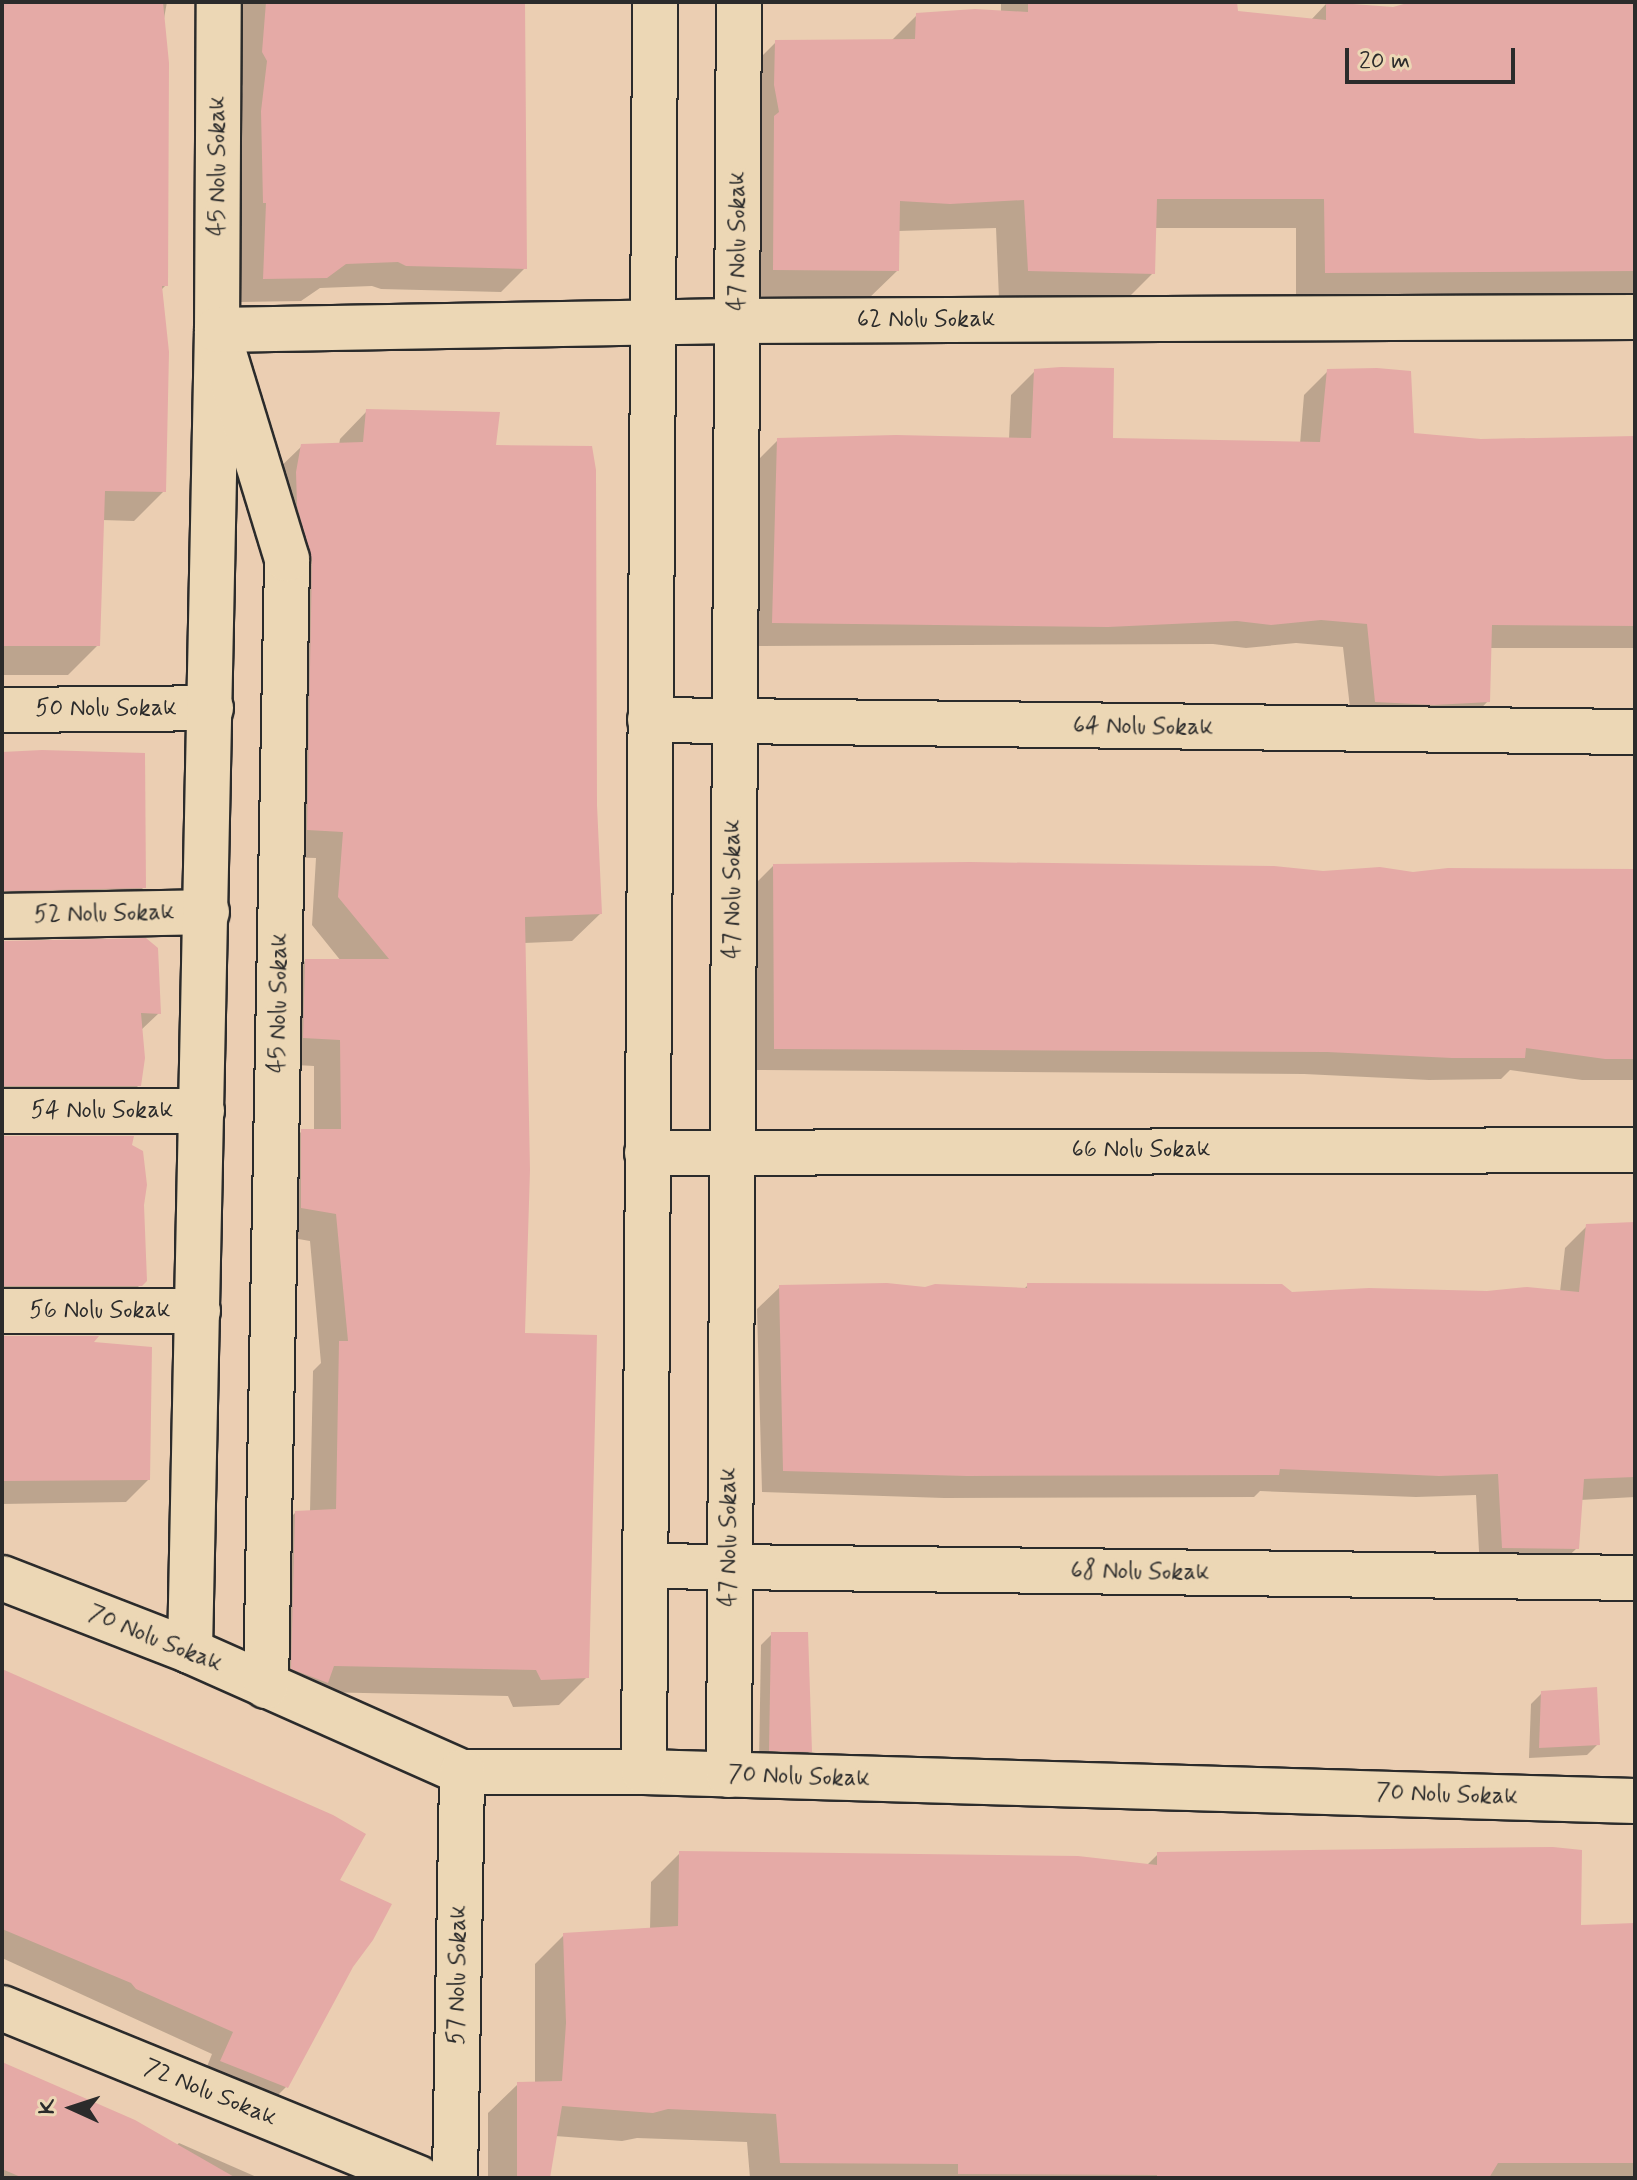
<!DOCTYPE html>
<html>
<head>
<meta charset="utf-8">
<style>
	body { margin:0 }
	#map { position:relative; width:1637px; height:2180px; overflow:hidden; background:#ebceb2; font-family:Mynerve,sans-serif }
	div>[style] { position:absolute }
	.shadow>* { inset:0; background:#0003 }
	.building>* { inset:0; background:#e5aaa6 }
	.roads { filter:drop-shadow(2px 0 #2b2b2b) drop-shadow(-2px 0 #2b2b2b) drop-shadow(0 2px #2b2b2b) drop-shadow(0 -2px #2b2b2b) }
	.minor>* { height:44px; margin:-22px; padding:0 22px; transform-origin:22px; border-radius:22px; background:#ecd7b5 }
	span { translate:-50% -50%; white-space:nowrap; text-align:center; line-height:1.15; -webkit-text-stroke:6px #ecd7b5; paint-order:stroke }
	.street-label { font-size:24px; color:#2b2b2b }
	.frame { position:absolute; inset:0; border:4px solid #2b2b2b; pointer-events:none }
	.north { position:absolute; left:32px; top:2068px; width:80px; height:80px; -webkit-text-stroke:6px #ecd7b5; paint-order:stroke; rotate:273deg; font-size:22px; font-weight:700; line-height:32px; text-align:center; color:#2b2b2b }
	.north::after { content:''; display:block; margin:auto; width:28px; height:36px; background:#2b2b2b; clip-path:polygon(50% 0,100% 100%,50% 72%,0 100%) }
	.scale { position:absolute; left:1345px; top:48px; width:170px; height:36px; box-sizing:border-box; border:4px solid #2b2b2b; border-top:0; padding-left:10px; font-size:24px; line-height:28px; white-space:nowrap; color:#2b2b2b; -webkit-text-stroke:6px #ecd7b5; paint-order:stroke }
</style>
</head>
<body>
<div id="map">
	<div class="shadow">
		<i style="clip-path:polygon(2px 2px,167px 2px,163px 24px,166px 285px,161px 290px,164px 491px,134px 521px,102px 520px,98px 645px,68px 675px,2px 675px)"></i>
		<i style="clip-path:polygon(241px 2px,524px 2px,525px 268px,501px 292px,381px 289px,372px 286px,320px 288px,301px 301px,240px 302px,242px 226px,239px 226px,237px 137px,243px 86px,238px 77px)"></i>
		<i style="clip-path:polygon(1001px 2px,1235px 2px,1236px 12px,1310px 21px,1326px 4px,1394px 9px,1427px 2px,1635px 3px,1635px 300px,1296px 301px,1296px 228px,1154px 228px,1153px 273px,1124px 302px,999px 299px,996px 228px,898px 231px,897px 271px,867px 300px,744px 298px,747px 71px,776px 42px,891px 41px,917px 15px,1001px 12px)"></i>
		<i style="clip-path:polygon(1035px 371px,1111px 440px,1300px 444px,1304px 395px,1328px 371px,1412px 435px,1481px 441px,1635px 438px,1635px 648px,1489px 648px,1488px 701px,1465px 725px,1352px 725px,1343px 647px,1296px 643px,1246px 648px,1213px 644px,749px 646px,754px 464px,778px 440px,1009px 439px,1011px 395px)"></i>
		<i style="clip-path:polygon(367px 411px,494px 447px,595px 805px,600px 914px,572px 941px,524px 943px,523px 1335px,587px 1677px,559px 1705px,513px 1707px,508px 1696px,316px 1692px,265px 1696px,268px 1540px,295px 1513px,310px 1512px,313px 1371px,321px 1363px,310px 1241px,275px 1235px,275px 1158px,302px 1131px,314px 1131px,314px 1066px,277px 1064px,278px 988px,305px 961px,341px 961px,312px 925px,316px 858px,280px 857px,274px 473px,302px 446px,339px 445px,340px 439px)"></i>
		<i style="clip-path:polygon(2px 754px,144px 887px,121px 910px,2px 912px)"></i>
		<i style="clip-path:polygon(773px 866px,1413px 874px,1635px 871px,1635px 1080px,1582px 1080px,1510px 1070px,1501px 1079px,1429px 1080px,1304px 1074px,753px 1070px,751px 888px)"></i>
		<i style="clip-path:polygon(2px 943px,159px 1013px,140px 1031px,139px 1085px,117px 1107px,2px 1108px)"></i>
		<i style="clip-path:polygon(2px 1138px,130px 1146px,142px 1205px,145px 1280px,118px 1307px,2px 1308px)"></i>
		<i style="clip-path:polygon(1635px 1224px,1635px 1497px,1580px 1500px,1577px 1548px,1554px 1570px,1480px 1570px,1476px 1495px,1416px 1497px,1260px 1491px,1254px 1497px,944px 1498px,762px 1492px,757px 1309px,780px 1287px,1024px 1289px,1028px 1285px,1291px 1294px,1560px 1292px,1565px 1248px,1587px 1226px)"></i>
		<i style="clip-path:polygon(2px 1338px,90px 1343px,148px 1480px,126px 1502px,2px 1504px)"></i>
		<i style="clip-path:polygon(772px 1634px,810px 1751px,799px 1762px,759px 1761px,761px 1645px)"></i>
		<i style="clip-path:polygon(2px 1670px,337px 1881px,286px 2087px,264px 2109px,200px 2084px,212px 2054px,2px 1958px)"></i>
		<i style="clip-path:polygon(1542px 1693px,1598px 1744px,1587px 1755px,1529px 1758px,1531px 1704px)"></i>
		<i style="clip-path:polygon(680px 1853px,1146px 1866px,1158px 1854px,1579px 1928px,1635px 1925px,1635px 2178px,750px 2178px,747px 2142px,637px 2138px,622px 2141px,555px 2136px,548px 2178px,488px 2178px,488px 2113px,518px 2084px,535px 2083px,535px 1964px,564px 1935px,650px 1929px,651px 1882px)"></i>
		<i style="clip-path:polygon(2px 2070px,176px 2146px,179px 2143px,259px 2178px,2px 2178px)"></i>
	</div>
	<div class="building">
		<i style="clip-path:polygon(2px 2px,163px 2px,169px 63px,168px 286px,162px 286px,169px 352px,166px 492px,105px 491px,100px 646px,2px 646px)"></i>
		<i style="clip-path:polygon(266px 2px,525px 2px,527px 269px,406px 266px,398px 262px,346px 264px,327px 278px,263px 279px,266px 203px,263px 203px,261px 111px,267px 61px,262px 52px)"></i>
		<i style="clip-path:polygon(1028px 2px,1237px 2px,1238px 11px,1326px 20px,1326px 2px,1393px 7px,1411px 2px,1635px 2px,1635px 271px,1325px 273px,1324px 199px,1157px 199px,1155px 274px,1028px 271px,1024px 200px,950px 204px,900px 201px,899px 271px,773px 270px,774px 116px,779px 112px,774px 85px,775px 40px,915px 39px,916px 13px,975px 9px,1028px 12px)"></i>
		<i style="clip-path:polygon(1061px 367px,1114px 368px,1113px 438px,1320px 442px,1327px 369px,1377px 368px,1411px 371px,1414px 433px,1481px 439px,1635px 436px,1635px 626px,1492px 625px,1490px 702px,1434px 705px,1375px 702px,1367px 624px,1321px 620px,1271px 625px,1237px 621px,1108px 627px,772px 623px,777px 438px,896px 435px,1031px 438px,1034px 369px)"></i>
		<i style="clip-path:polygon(366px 409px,500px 412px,496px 445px,592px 446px,596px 470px,597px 805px,602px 914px,525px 917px,530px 1170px,525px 1333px,597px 1335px,589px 1678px,541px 1680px,536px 1670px,334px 1666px,328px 1683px,291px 1669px,295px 1511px,336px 1509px,339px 1341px,348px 1341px,336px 1214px,301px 1208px,301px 1129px,341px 1129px,340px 1040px,303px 1038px,305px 959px,389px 959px,338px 897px,343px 832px,307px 830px,312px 559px,297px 506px,296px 472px,301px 444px,363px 442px)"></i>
		<i style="clip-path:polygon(42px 750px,145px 753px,146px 888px,2px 891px,2px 752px)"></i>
		<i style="clip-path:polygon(970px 862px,1274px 866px,1323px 871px,1380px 867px,1413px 872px,1448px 868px,1635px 869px,1635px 1059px,1605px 1059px,1526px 1048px,1525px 1058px,1452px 1058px,1327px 1052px,774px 1049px,773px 864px)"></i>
		<i style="clip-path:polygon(146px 938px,158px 948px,161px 1014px,141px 1013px,145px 1058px,141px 1086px,2px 1086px,2px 941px)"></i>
		<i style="clip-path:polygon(2px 1136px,134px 1136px,132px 1145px,143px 1151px,147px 1185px,144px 1205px,147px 1281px,142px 1286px,2px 1286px)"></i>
		<i style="clip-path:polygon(1635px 1222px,1635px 1477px,1584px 1479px,1579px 1549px,1502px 1548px,1498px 1474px,1439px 1476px,1280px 1469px,1279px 1475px,967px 1476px,783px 1471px,779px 1285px,887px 1283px,925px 1287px,935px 1284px,1027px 1288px,1027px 1283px,1282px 1284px,1292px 1292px,1369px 1288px,1487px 1291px,1527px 1287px,1579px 1292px,1586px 1224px)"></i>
		<i style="clip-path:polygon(2px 1336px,99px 1336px,94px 1342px,152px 1347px,150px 1480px,2px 1481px)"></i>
		<i style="clip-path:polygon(771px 1632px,808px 1632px,812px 1752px,769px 1751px)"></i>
		<i style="clip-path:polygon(2px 1669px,333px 1815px,366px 1834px,340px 1880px,392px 1904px,373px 1940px,353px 1967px,288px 2088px,220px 2061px,233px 2032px,136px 1989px,131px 1983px,2px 1929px)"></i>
		<i style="clip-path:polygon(1597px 1687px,1600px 1745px,1539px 1748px,1541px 1691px)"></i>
		<i style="clip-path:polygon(1553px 1847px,1582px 1850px,1581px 1925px,1635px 1923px,1635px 2163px,1498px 2163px,1489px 2178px,1157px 2178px,1157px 2175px,958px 2174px,958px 2164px,780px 2163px,776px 2114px,668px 2109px,653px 2113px,562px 2106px,550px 2178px,517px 2178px,517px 2082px,562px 2081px,566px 2023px,563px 1933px,678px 1926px,679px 1851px,1078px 1856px,1157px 1865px,1157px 1852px)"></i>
		<i style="clip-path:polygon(2px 2062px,135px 2120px,236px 2178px,23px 2178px,2px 2169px)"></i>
	</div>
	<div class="roads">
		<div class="minor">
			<i style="left:2px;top:710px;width:209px;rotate:-0.5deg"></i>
			<i style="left:650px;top:720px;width:985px;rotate:0.7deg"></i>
			<i style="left:2px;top:916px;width:205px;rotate:-1.1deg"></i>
			<i style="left:2px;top:1111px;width:200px"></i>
			<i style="left:647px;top:1153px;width:988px;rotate:-0.17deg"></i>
			<i style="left:2px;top:1311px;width:196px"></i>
			<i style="left:645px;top:1566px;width:990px;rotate:0.69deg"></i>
			<i style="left:2px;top:1578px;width:202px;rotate:21.2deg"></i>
			<i style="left:190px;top:1651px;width:298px;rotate:24deg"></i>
			<i style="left:462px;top:1772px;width:182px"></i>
			<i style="left:644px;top:1772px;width:991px;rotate:1.68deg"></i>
			<i style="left:190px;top:1651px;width:1321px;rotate:-88.83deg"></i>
			<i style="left:217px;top:330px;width:328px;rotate:-89.7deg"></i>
			<i style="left:266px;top:1686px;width:1127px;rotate:-88.93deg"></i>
			<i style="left:287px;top:559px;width:239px;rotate:-107deg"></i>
			<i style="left:217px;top:330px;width:521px;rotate:-0.99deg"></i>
			<i style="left:738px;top:321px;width:897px;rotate:-0.26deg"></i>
			<i style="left:644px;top:1772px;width:1770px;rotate:-89.64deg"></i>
			<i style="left:729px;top:1775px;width:1773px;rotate:-89.68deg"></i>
			<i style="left:2px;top:2008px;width:450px;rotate:22.2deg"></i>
			<i style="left:455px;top:2178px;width:406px;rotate:-89deg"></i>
		</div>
	</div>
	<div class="street-label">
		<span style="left:218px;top:166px;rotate:-90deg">45 Nolu Sokak</span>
		<span style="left:738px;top:241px;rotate:-90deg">47 Nolu Sokak</span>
		<span style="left:926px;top:320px">62 Nolu Sokak</span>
		<span style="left:106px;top:709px">50 Nolu Sokak</span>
		<span style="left:1143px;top:727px;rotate:1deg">64 Nolu Sokak</span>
		<span style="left:733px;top:889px;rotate:-90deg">47 Nolu Sokak</span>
		<span style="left:104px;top:914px;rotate:-1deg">52 Nolu Sokak</span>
		<span style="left:279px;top:1003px;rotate:-89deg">45 Nolu Sokak</span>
		<span style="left:102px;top:1111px">54 Nolu Sokak</span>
		<span style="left:1141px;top:1150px">66 Nolu Sokak</span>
		<span style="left:100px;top:1311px">56 Nolu Sokak</span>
		<span style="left:729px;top:1537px;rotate:-90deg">47 Nolu Sokak</span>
		<span style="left:1140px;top:1572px;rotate:1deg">68 Nolu Sokak</span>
		<span style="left:155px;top:1639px;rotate:22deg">70 Nolu Sokak</span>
		<span style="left:799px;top:1777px;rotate:2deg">70 Nolu Sokak</span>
		<span style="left:1447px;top:1795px;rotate:2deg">70 Nolu Sokak</span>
		<span style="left:458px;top:1975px;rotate:-89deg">57 Nolu Sokak</span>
		<span style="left:210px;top:2093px;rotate:22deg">72 Nolu Sokak</span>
	</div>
	<div class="frame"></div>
	<div class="north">K</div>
	<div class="scale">20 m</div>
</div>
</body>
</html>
